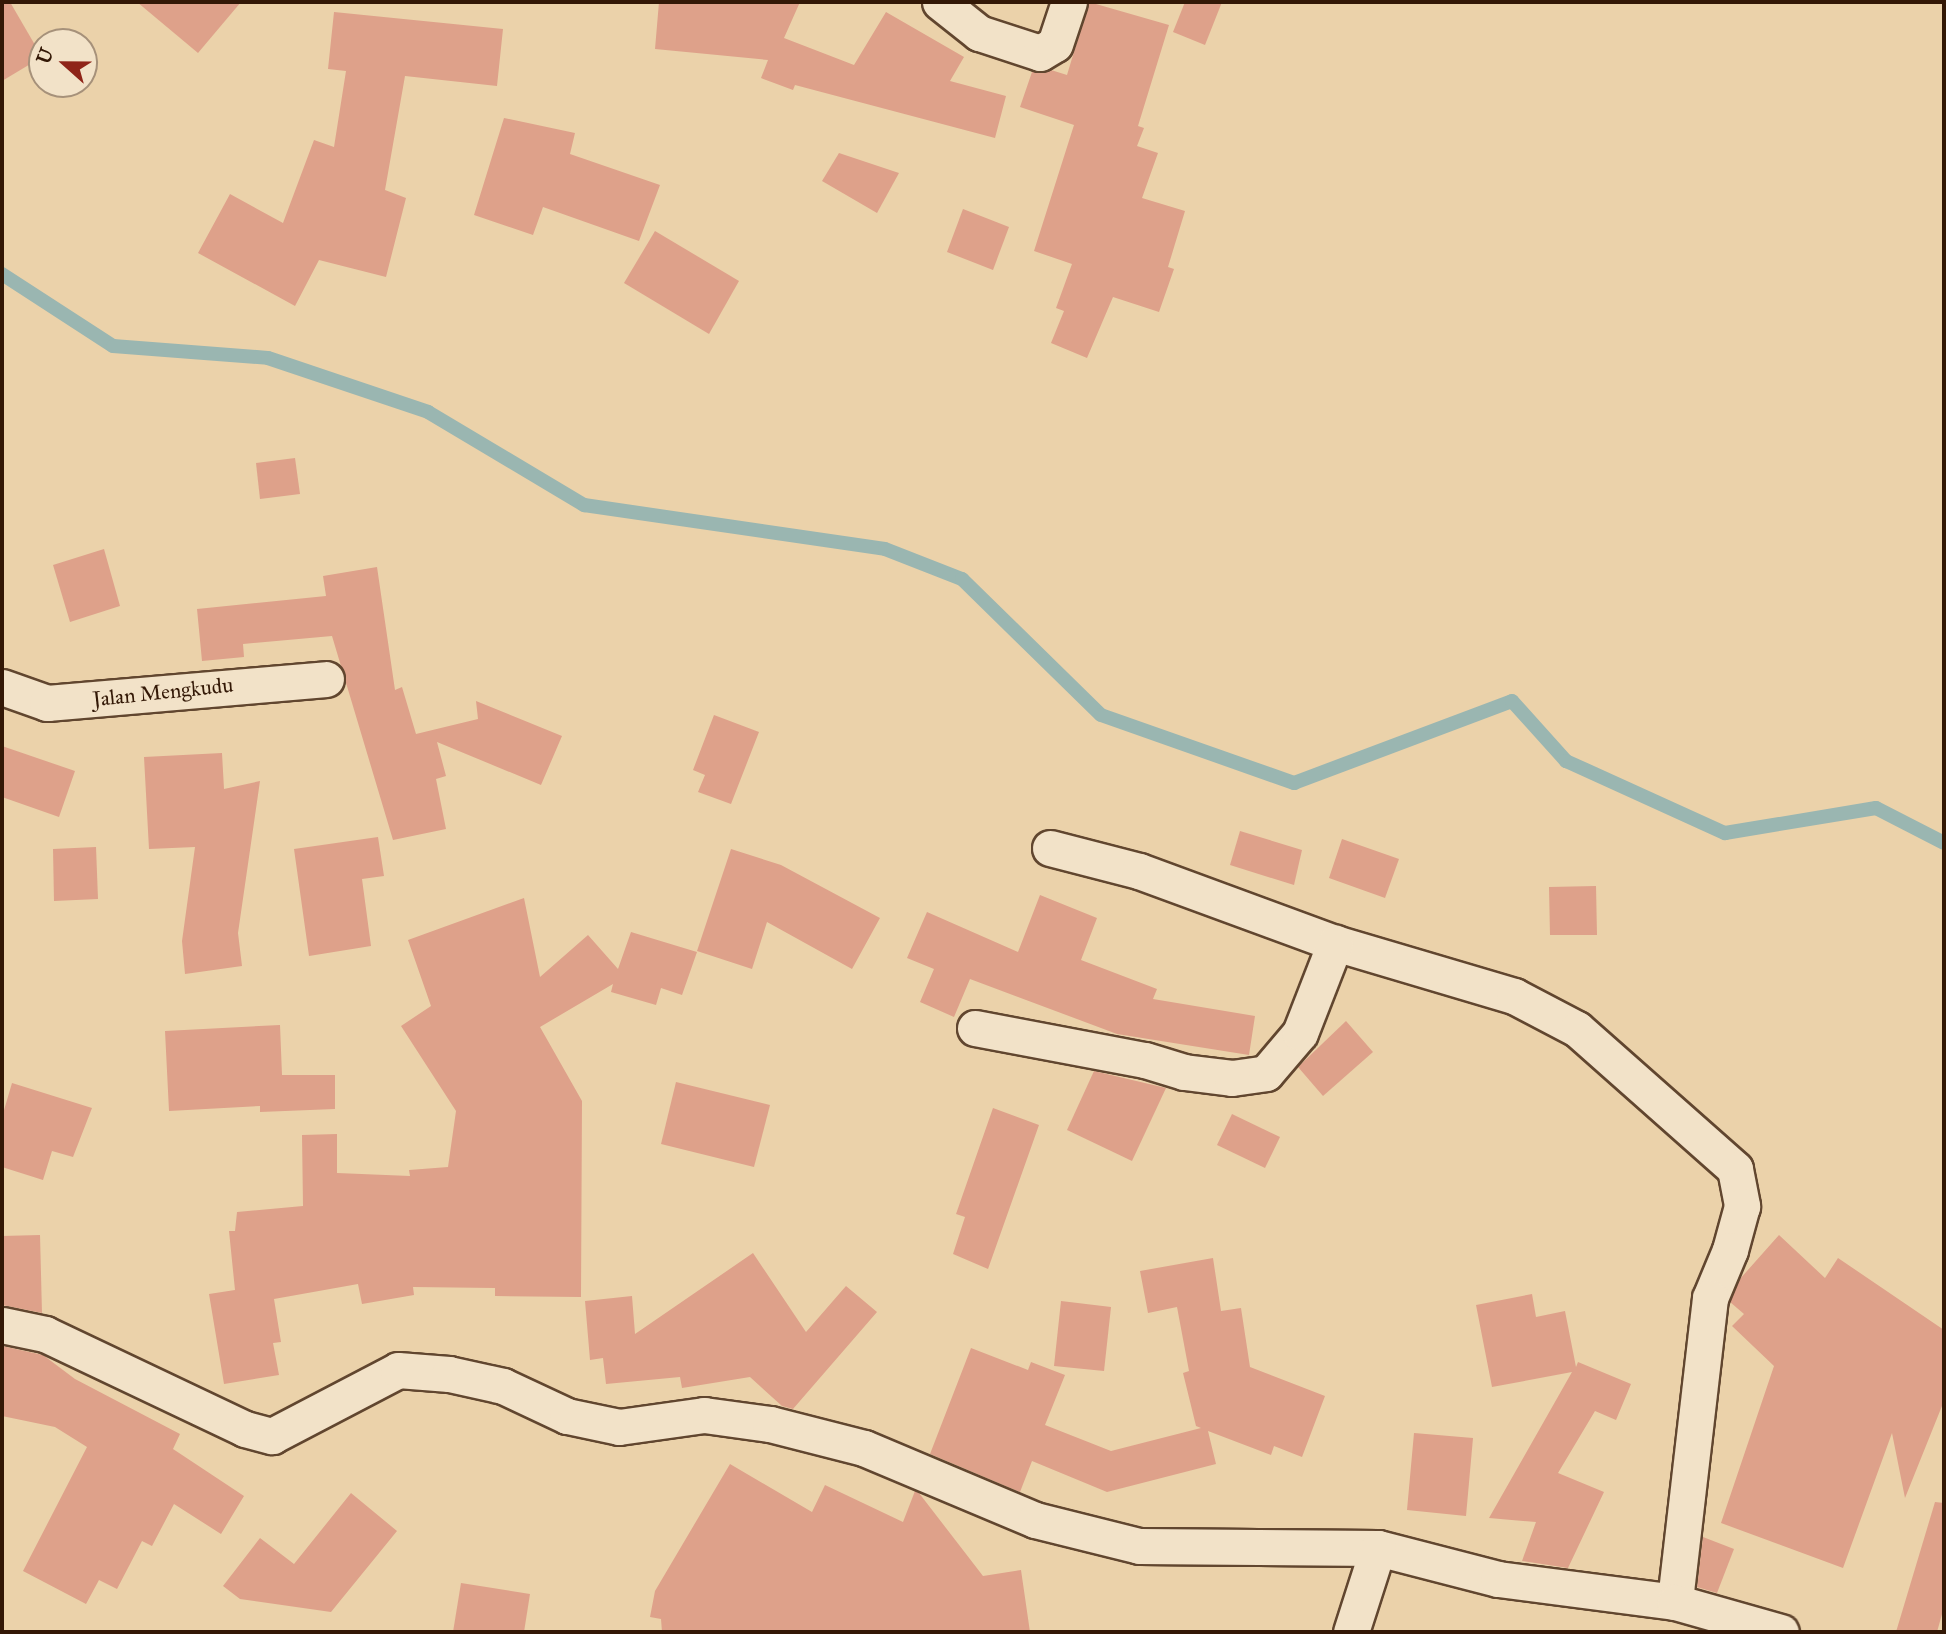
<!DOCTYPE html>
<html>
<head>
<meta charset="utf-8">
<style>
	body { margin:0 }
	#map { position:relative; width:1946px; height:1634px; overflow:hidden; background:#ebd2aa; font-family:"IM FELL Great Primer",serif }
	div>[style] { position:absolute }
	.stream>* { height:14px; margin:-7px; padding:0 7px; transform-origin:7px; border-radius:7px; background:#9ab6b1 }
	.building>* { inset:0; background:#dea18a }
	.roads { filter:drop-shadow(2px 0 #61462f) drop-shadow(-2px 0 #61462f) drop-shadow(0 2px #61462f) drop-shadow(0 -2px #61462f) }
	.street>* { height:35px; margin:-17.5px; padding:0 17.5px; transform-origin:17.5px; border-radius:17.5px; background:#f2e2c8 }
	span { translate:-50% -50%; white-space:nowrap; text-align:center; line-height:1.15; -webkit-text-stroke:7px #f2e2c8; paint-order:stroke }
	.street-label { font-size:21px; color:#331806 }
	.frame { position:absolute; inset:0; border:4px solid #331806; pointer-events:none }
	.north { position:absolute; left:28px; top:28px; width:70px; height:70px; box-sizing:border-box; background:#f2e2c8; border:2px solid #a6917a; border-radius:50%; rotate:291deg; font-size:19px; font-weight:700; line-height:28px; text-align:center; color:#331806 }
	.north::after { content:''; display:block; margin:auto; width:24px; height:32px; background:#8f2418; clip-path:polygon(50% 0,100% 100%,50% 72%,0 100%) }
</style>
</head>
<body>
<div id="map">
	<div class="stream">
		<i style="left:2px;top:274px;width:132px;rotate:33deg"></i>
		<i style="left:113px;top:346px;width:155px;rotate:4.4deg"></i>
		<i style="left:268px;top:358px;width:169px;rotate:18.6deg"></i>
		<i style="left:428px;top:412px;width:182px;rotate:30.8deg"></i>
		<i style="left:584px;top:505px;width:304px;rotate:8.3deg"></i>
		<i style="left:885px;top:549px;width:83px;rotate:21.3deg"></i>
		<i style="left:962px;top:579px;width:194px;rotate:44.4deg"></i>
		<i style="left:1101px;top:715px;width:205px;rotate:19.4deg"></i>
		<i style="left:1294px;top:783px;width:233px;rotate:-20.6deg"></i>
		<i style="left:1512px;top:701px;width:81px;rotate:48deg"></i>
		<i style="left:1566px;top:761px;width:175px;rotate:24.4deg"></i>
		<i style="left:1725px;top:833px;width:153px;rotate:-9.4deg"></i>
		<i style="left:1876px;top:808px;width:76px;rotate:27.2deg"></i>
	</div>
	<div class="building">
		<i style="clip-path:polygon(2px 2px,10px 2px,42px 57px,2px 81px)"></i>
		<i style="clip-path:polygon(137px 2px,241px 2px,198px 53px)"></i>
		<i style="clip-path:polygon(659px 2px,800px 2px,784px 38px,854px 65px,886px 12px,964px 57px,950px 81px,1006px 96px,995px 138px,795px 85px,793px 90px,761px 78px,768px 60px,655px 49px)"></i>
		<i style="clip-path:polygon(1089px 2px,1169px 25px,1138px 126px,1144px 128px,1137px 146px,1158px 153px,1142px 198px,1185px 211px,1168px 267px,1174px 269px,1159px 312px,1113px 297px,1087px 358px,1051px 343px,1064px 311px,1056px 308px,1072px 264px,1034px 251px,1074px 125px,1020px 107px,1032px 72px,1051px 70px,1067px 75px)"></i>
		<i style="clip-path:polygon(1185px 2px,1222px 2px,1205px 45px,1173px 32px)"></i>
		<i style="clip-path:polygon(334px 12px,503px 29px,497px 86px,405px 76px,385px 190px,406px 198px,386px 277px,319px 260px,295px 306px,198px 253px,230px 194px,283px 223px,314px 140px,334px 147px,346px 71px,328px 69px)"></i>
		<i style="clip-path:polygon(504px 118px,575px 133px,570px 154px,660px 185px,639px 241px,543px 207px,533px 235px,474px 215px)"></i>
		<i style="clip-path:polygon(839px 153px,899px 173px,877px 213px,822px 181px)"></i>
		<i style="clip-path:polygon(963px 209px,1009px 227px,993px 270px,947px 252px)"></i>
		<i style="clip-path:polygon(655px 231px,739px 281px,709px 334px,624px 283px)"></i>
		<i style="clip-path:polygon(295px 458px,300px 494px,260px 499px,256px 463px)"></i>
		<i style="clip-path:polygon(104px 549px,120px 606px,70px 622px,53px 565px)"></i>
		<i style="clip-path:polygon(377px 567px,395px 690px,402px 687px,416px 734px,478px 719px,476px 701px,562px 736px,541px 785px,437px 742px,446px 776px,436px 779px,446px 829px,393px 840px,332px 636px,243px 644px,244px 657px,202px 661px,197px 609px,326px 596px,323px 576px)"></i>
		<i style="clip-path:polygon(714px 715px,759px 732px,731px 804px,698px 792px,705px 775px,693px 770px)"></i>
		<i style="clip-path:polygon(2px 746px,75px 771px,59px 817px,2px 797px)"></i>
		<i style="clip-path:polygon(222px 753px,224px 789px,260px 781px,238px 933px,242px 966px,185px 974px,182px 941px,195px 847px,149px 849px,144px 757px)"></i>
		<i style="clip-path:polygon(1240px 831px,1302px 850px,1294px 885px,1230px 865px)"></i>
		<i style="clip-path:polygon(378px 837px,384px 876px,362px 879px,371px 946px,309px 956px,294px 849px)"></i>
		<i style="clip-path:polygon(1342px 839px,1399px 859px,1385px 898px,1329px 878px)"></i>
		<i style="clip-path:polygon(96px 847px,98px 899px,54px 901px,53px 849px)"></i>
		<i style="clip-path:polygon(731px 849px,781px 865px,880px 918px,852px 969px,767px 922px,752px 969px,697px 951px)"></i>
		<i style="clip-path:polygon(1596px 886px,1597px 935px,1550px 935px,1549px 887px)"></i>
		<i style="clip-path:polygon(1040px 895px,1097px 918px,1081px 960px,1157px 989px,1153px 999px,1255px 1016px,1249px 1055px,1117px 1034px,970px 979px,954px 1017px,920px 1002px,934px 969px,907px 958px,927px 912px,1018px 952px)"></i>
		<i style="clip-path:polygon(524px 898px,540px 977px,588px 935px,618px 969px,631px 932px,697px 952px,682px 995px,661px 988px,656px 1005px,611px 992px,613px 984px,540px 1027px,582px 1101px,581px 1297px,495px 1296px,495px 1288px,413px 1287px,414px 1295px,362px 1304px,358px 1284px,274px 1299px,281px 1342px,273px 1343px,279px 1375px,224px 1384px,209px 1294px,235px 1290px,229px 1231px,235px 1231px,237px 1212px,303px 1206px,302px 1135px,337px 1134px,337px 1173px,410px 1176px,409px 1170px,448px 1167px,456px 1111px,401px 1026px,431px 1006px,408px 940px)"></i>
		<i style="clip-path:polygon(1346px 1021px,1373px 1052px,1323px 1096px,1298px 1067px)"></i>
		<i style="clip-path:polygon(280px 1025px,282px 1075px,335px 1075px,335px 1109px,260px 1112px,260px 1106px,169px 1111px,165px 1031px)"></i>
		<i style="clip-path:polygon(1094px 1071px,1166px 1088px,1132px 1161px,1067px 1130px)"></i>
		<i style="clip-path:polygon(676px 1082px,770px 1105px,754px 1167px,661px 1144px)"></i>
		<i style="clip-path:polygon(12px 1083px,92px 1108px,73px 1157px,52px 1151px,43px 1180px,2px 1167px,2px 1117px)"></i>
		<i style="clip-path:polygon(993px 1108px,1039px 1125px,988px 1269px,953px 1254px,965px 1217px,956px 1214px)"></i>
		<i style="clip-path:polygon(1232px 1114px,1280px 1137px,1265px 1168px,1217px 1145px)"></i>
		<i style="clip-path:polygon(40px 1235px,42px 1313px,2px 1305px,2px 1236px)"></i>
		<i style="clip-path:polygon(1779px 1235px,1825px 1278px,1838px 1258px,1944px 1330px,1944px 1401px,1905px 1498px,1892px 1433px,1843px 1568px,1721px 1523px,1774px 1366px,1732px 1326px,1744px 1314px,1730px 1302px,1739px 1280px)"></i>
		<i style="clip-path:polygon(753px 1253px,806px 1332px,846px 1286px,877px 1312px,793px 1409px,782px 1406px,750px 1377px,682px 1388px,680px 1377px,606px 1384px,603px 1358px,590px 1360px,585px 1301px,632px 1296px,635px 1334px)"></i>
		<i style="clip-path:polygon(1213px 1258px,1221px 1311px,1241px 1308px,1250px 1367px,1325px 1396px,1302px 1457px,1274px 1446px,1271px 1455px,1208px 1431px,1216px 1464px,1107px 1492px,1032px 1461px,1020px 1492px,930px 1454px,971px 1348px,1028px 1370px,1031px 1362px,1065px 1375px,1045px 1425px,1111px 1451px,1201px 1428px,1196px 1426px,1183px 1373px,1189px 1371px,1177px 1307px,1148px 1313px,1140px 1271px)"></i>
		<i style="clip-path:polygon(1532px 1294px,1536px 1317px,1565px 1311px,1576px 1367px,1578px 1362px,1631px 1384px,1616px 1420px,1595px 1411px,1558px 1473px,1604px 1492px,1568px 1568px,1522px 1561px,1536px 1522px,1489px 1518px,1572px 1372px,1492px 1387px,1476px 1305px)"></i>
		<i style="clip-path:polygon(1061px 1301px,1111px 1307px,1104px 1371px,1054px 1366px)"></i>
		<i style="clip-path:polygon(2px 1346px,43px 1355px,75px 1379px,180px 1434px,173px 1449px,244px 1496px,221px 1534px,174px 1504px,152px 1546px,142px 1541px,117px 1589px,99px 1580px,86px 1604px,23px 1571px,87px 1447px,55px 1427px,2px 1416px)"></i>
		<i style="clip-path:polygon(1414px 1433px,1473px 1438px,1466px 1516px,1407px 1510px)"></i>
		<i style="clip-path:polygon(730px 1464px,812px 1512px,825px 1485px,903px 1522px,915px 1491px,919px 1493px,983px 1576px,1021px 1570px,1030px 1632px,662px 1632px,661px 1619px,650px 1617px,655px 1591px)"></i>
		<i style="clip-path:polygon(351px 1493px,397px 1531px,331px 1612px,240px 1599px,223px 1586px,260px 1538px,294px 1564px)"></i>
		<i style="clip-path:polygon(1935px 1502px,1944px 1503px,1944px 1607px,1937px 1632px,1896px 1632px)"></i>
		<i style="clip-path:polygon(1703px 1537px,1734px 1549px,1717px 1593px,1697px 1587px)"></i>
		<i style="clip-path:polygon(461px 1583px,530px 1594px,524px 1632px,453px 1632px)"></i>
	</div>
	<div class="roads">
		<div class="street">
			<i style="left:940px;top:2px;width:50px;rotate:38.5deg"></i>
			<i style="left:979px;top:33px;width:64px;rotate:18.2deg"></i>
			<i style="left:1040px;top:53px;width:17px;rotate:-31deg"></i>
			<i style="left:1055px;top:44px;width:44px;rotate:-71.6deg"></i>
			<i style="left:2px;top:687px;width:48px;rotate:19.6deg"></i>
			<i style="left:47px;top:703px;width:280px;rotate:-4.9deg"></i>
			<i style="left:1050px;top:848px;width:92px;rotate:14.5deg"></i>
			<i style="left:1139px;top:871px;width:209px;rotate:20.2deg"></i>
			<i style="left:1335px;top:943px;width:187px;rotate:16.5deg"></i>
			<i style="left:1514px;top:996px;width:71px;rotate:27.6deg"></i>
			<i style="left:1577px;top:1029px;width:211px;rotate:41.5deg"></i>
			<i style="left:1735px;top:1169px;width:38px;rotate:79deg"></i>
			<i style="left:1742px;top:1206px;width:46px;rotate:105.3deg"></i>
			<i style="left:1730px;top:1250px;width:52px;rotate:112.6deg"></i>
			<i style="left:1710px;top:1298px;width:306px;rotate:96.6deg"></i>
			<i style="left:975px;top:1028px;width:173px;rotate:10.7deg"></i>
			<i style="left:1145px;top:1060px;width:41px;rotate:17.1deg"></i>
			<i style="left:1184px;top:1072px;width:48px;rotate:7.1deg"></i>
			<i style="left:1232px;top:1078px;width:34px;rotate:-8deg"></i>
			<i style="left:1266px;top:1073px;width:52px;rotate:-49.6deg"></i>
			<i style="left:1300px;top:1033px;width:97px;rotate:-68.7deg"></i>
			<i style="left:2px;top:1325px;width:44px;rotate:11.8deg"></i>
			<i style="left:45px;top:1334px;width:221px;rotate:25.4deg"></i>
			<i style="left:245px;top:1429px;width:28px;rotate:15deg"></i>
			<i style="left:272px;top:1436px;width:142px;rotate:-27.6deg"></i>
			<i style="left:398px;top:1370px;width:51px;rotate:4.5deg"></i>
			<i style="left:449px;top:1374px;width:55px;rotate:12.5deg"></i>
			<i style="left:503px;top:1386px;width:71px;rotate:25.1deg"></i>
			<i style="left:567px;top:1416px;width:53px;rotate:11.9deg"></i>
			<i style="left:619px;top:1427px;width:86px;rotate:-8deg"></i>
			<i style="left:704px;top:1415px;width:67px;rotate:7.8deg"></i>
			<i style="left:770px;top:1424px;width:97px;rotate:14.3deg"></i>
			<i style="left:864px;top:1448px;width:186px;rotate:22.8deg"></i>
			<i style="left:1035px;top:1520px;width:107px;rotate:14deg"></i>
			<i style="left:1139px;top:1546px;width:239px;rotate:0.5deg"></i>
			<i style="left:1378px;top:1548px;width:124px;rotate:14.5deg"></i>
			<i style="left:1498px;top:1579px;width:178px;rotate:7.4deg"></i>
			<i style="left:1675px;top:1602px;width:110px;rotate:15.8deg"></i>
			<i style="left:1351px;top:1632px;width:88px;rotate:-72.2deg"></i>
		</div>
	</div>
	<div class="street-label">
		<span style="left:163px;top:692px;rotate:-6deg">Jalan Mengkudu</span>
	</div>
	<div class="frame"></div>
	<div class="north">U</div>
</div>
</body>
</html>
